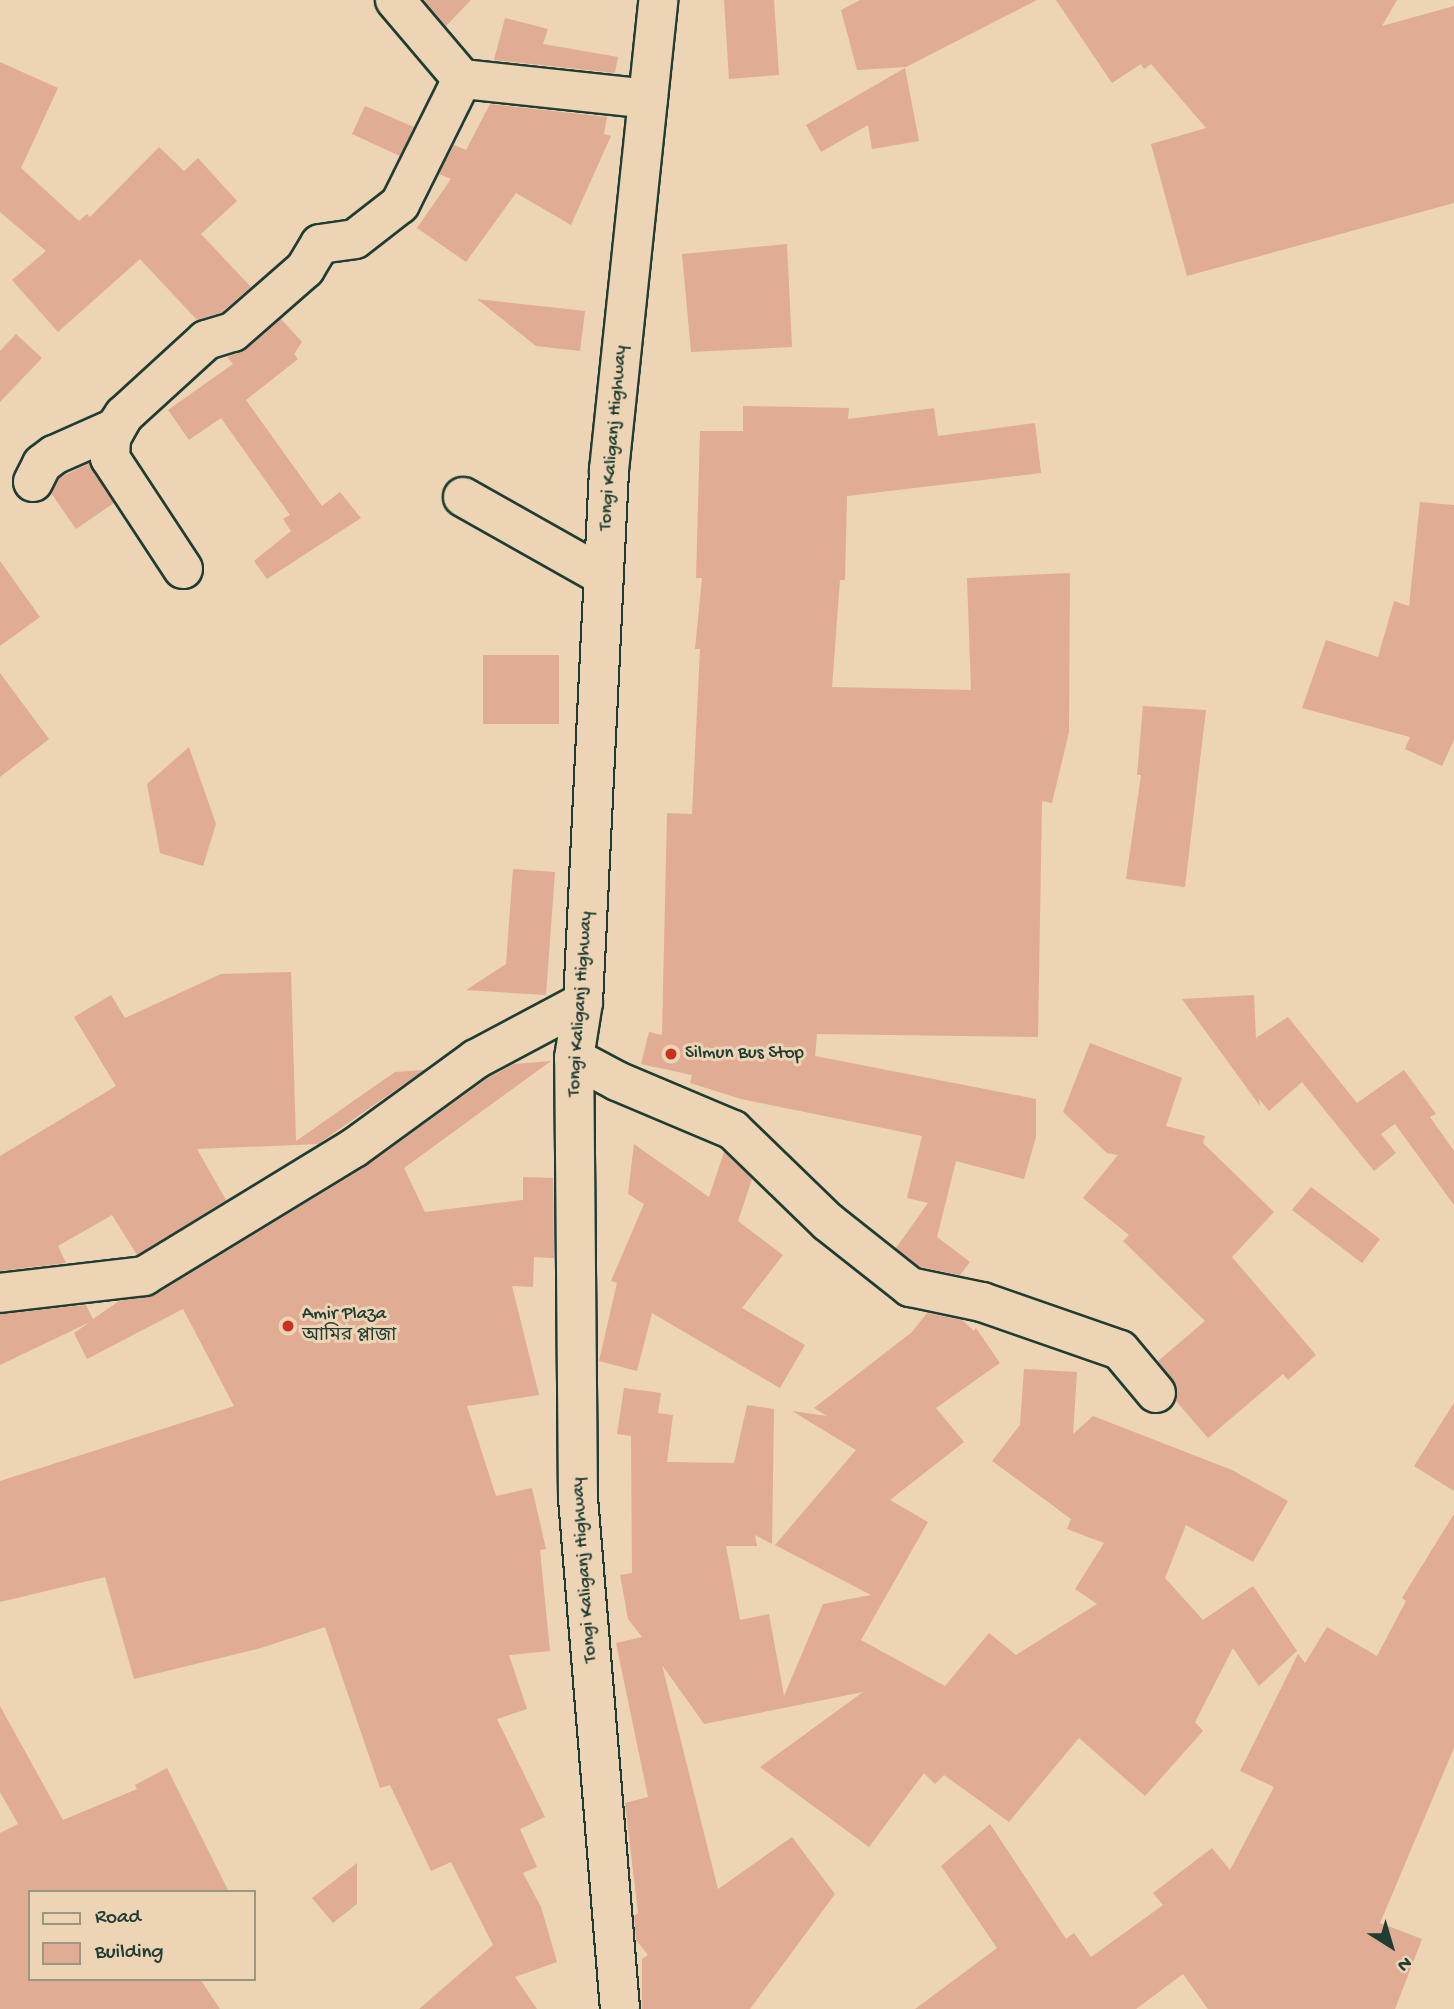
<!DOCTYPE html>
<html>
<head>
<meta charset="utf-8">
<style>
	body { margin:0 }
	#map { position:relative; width:1454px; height:2009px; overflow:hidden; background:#ecd4b4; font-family:"Gochi Hand","Noto Sans Bengali",sans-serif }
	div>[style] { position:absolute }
	.building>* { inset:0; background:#e0ac94 }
	.roads { filter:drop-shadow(2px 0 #1f3d34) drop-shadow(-2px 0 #1f3d34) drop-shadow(0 2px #1f3d34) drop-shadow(0 -2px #1f3d34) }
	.minor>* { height:38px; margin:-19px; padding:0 19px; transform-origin:19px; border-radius:19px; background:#ecd4b4 }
	.major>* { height:38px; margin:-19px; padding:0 19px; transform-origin:19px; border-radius:19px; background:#ecd4b4 }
	.dots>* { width:19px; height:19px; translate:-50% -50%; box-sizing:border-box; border:4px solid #ecd4b4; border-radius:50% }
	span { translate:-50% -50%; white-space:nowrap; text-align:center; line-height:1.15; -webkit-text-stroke:6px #ecd4b4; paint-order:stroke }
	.street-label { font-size:19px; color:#1f3d34 }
	.poi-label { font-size:19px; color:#1f3d34 }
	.left { translate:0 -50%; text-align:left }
	.legend { position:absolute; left:28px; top:1890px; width:228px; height:91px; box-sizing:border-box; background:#ecd4b4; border:2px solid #9a9881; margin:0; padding:9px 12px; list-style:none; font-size:21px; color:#1f3d34 }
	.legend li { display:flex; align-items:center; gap:14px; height:35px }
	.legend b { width:35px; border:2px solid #9a9881 }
	.north { position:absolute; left:1356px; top:1911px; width:70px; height:70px; -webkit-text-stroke:5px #ecd4b4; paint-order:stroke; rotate:143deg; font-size:19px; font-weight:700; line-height:28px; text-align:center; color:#1f3d34 }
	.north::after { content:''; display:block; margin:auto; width:24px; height:32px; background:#1f3d34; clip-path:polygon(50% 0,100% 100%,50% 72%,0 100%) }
</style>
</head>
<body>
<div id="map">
	<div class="building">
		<i style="clip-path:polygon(424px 0,471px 0,446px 26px)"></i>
		<i style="clip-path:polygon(724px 0,774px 0,779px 75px,729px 79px)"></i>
		<i style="clip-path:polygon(860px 0,1037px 0,906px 67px,857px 70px,841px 10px)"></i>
		<i style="clip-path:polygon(1056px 0,1397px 0,1382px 26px,1454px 6px,1454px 203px,1187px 276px,1151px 144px,1206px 128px,1151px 64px,1144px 69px,1141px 64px,1112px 83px)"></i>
		<i style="clip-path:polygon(505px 18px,548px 29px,543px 44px,618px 57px,615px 73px,494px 60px)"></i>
		<i style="clip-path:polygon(0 62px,58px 88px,21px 168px,79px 221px,87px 214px,90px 217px,159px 147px,184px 171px,198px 158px,237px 201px,201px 234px,251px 287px,222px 312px,197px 320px,140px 259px,58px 332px,12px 280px,46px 251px,0 212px)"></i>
		<i style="clip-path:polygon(905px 68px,919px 141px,872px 149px,868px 125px,821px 152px,806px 125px)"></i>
		<i style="clip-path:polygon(490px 104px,607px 117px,604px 134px,611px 136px,571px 225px,516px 193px,466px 262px,417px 228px,451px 179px,439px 174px,454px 145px,466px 150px)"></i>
		<i style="clip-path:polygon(365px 106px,414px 127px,400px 156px,352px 134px)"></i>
		<i style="clip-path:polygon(787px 244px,792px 347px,691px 352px,682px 254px)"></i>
		<i style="clip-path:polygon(477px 299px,585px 311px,580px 351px,536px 346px)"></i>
		<i style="clip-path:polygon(281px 319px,302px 342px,294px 354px,298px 359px,246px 400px,322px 506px,340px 492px,361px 518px,267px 579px,254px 561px,291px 531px,283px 519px,290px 515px,221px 418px,189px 440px,168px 410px,233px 364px,227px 357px,247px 349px)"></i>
		<i style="clip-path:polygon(16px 334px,42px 358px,0 402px,0 351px)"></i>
		<i style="clip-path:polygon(743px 406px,849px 408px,848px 419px,934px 408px,938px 436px,1035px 423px,1041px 473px,847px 496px,845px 580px,840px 580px,832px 687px,971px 690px,967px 578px,1070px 573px,1069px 732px,1052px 803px,1042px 801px,1038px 1037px,817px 1034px,815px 1056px,1036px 1099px,1036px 1137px,1024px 1179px,956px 1161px,937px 1237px,970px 1262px,960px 1275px,920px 1267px,896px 1248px,928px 1203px,907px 1198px,922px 1136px,741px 1099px,690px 1083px,692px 1075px,641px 1064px,649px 1032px,662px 1035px,667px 813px,692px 814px,700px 649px,695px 649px,702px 578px,696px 578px,700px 431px,743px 431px)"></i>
		<i style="clip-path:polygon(90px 463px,114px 503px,76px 529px,51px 493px,59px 478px)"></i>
		<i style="clip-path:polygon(1420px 502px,1454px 505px,1454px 740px,1442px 766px,1405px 749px,1410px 737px,1302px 708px,1326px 640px,1378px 657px,1394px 601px,1409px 606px)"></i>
		<i style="clip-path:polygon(0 561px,40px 617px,0 646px)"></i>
		<i style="clip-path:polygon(483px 655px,559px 655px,559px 724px,483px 724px)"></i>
		<i style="clip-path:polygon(0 673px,49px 739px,0 777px)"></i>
		<i style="clip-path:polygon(1143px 706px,1206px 710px,1185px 887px,1126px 879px,1141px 775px,1137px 775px)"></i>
		<i style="clip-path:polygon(189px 747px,216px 824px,203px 866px,160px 853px,147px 784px)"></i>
		<i style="clip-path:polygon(513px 869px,555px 872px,546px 995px,466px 990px,506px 964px)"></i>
		<i style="clip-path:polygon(291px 972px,296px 1141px,395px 1072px,424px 1070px,318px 1144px,197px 1149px,226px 1200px,137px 1255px,112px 1215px,58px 1246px,66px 1263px,0 1271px,0 1156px,116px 1086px,74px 1017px,111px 995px,125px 1018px,221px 974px)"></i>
		<i style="clip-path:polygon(1254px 995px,1256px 1038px,1288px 1017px,1357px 1103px,1404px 1070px,1436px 1114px,1430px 1117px,1454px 1151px,1454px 1205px,1395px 1124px,1381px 1134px,1396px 1153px,1374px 1171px,1302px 1082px,1269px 1111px,1259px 1099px,1260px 1106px,1182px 999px)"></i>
		<i style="clip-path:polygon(1090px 1043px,1182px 1078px,1166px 1126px,1205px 1136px,1203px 1143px,1274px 1212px,1232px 1257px,1316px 1355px,1288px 1380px,1283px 1374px,1208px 1438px,1176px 1401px,1177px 1389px,1158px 1361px,1205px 1321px,1123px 1241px,1129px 1235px,1083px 1198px,1118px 1155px,1107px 1153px,1063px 1112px)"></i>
		<i style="clip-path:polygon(551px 1061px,404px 1168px,425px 1212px,523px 1200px,523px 1177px,553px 1178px,554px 1258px,534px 1257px,533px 1287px,512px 1286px,539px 1395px,467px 1406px,496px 1496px,532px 1488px,546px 1549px,540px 1550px,550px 1651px,509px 1655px,527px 1709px,497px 1719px,545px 1817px,520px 1829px,537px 1867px,523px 1873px,541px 1907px,557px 1962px,515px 1977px,537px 2009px,419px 2009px,493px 1945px,451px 1862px,431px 1871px,390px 1785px,380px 1788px,325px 1627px,261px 1648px,134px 1679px,105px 1577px,0 1602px,0 1481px,234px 1406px,183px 1309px,87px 1359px,74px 1333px,90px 1322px,0 1365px,0 1314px,86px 1305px,93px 1319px,119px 1301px,155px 1295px,365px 1167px,488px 1078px,514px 1064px)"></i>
		<i style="clip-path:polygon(634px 1144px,709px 1197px,724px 1152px,752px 1179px,738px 1221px,783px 1255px,742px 1308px,805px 1345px,780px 1388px,652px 1313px,637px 1371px,599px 1361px,617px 1283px,611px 1281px,644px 1204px,628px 1194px)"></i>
		<i style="clip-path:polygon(1311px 1187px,1380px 1239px,1362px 1263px,1292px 1210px)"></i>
		<i style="clip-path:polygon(927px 1313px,962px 1320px,974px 1331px,976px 1328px,1000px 1363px,936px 1408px,964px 1442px,890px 1500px,928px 1522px,861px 1640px,945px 1686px,989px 1633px,1016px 1655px,1097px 1604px,1075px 1589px,1104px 1543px,1067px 1529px,1071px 1519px,992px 1461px,1020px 1425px,1024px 1369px,1077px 1372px,1073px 1434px,1093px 1416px,1232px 1470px,1288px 1501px,1253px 1562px,1186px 1525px,1165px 1578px,1203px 1620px,1253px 1586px,1297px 1651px,1259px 1686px,1233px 1648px,1195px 1722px,1203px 1731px,1145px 1796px,1079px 1738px,1009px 1822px,944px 1775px,935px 1784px,924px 1773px,869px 1847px,760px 1767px,863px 1692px,704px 1724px,662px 1665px,718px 1889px,792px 1837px,835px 1894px,750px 2009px,642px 2009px,642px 1959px,648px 1955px,636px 1940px,634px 1916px,638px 1913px,625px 1803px,648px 1797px,616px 1643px,642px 1637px,628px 1619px,620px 1575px,632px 1573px,631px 1436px,617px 1434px,624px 1388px,661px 1393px,658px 1413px,673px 1415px,667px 1462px,734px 1463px,747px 1405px,774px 1409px,772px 1544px,755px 1535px,757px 1546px,726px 1546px,740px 1620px,769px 1614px,784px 1696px,823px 1604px,871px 1595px,775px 1545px,856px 1450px,792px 1411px,827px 1416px,814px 1408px,912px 1332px)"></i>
		<i style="clip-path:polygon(1454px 1403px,1454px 1491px,1414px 1466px)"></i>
		<i style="clip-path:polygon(1454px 1514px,1454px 1748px,1380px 1923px,1422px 1939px,1395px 2009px,1208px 2009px,1183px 1974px,1136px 2009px,915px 2009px,997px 1948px,941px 1866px,990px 1824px,1066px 1939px,1074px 1933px,1091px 1957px,1163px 1905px,1153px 1893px,1212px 1848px,1230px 1870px,1274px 1787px,1240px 1771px,1298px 1654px,1305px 1663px,1327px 1627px,1377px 1656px,1406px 1601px,1402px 1598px)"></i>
		<i style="clip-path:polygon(0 1706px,63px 1820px,137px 1789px,135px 1785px,167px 1768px,229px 1892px,30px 1892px,30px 1979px,200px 1979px,220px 2009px,0 2009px,0 1833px,18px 1824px,0 1792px)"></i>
		<i style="clip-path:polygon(357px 1863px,357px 1904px,333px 1923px,312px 1898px)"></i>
	</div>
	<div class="roads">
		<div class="minor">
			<i style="left:395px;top:0;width:104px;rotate:49.7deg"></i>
			<i style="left:462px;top:79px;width:187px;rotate:6.1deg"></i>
			<i style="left:33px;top:482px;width:20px;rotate:-63deg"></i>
			<i style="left:42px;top:464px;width:15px;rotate:-37deg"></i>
			<i style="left:54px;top:455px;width:67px;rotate:-23.9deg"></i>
			<i style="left:115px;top:428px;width:16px;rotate:-55deg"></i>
			<i style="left:463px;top:497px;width:161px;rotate:29.4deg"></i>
			<i style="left:183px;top:569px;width:133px;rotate:-123.3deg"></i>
			<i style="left:110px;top:458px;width:20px;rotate:-87deg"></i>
			<i style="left:111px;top:438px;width:26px;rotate:-61deg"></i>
			<i style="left:124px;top:415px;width:111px;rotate:-42.4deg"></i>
			<i style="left:206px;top:340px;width:28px;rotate:-17deg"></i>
			<i style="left:233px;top:332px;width:96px;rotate:-41.2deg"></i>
			<i style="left:305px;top:269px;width:29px;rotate:-59deg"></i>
			<i style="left:320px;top:244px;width:35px;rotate:-8deg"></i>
			<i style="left:355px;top:239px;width:57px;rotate:-37.9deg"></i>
			<i style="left:400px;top:204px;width:140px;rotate:-63.6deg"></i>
			<i style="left:574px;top:1058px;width:49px;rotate:28.1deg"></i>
			<i style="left:617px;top:1081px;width:126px;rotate:22.9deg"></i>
			<i style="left:733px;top:1130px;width:132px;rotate:44.1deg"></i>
			<i style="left:828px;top:1222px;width:105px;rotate:38.4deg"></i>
			<i style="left:910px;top:1287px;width:74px;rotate:11.8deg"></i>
			<i style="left:982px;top:1302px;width:146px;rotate:19.2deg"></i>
			<i style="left:1120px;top:1350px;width:56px;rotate:50.1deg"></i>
			<i style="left:0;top:1293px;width:145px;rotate:-6.7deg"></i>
			<i style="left:144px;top:1276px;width:246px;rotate:-31.4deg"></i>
			<i style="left:354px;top:1148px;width:151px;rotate:-36.1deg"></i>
			<i style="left:476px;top:1059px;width:121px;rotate:-28deg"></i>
		</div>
		<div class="major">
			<i style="left:620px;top:2009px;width:513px;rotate:-94.7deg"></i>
			<i style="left:578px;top:1498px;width:440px;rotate:-90.5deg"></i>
			<i style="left:574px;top:1058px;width:57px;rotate:-80.9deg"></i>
			<i style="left:583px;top:1002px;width:533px;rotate:-87.2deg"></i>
			<i style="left:609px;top:470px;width:473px;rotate:-84deg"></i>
		</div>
	</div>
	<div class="dots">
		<i style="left:671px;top:1054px;background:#c8321e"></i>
		<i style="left:288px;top:1326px;background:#c8321e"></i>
	</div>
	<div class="street-label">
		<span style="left:614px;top:438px;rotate:-85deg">Tongi Kaliganj Highway</span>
		<span style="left:581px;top:1004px;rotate:-86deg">Tongi Kaliganj Highway</span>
		<span style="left:585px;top:1570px;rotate:-94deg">Tongi Kaliganj Highway</span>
	</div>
	<div class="poi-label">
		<span class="left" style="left:685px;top:1054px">Silmun Bus Stop</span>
		<span class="left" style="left:302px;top:1326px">Amir Plaza<br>আমির প্লাজা</span>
	</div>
	<ul class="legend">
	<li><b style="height:9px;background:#ecd4b4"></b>Road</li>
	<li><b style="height:19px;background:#e0ac94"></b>Building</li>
	</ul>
	<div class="north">N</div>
</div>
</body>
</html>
